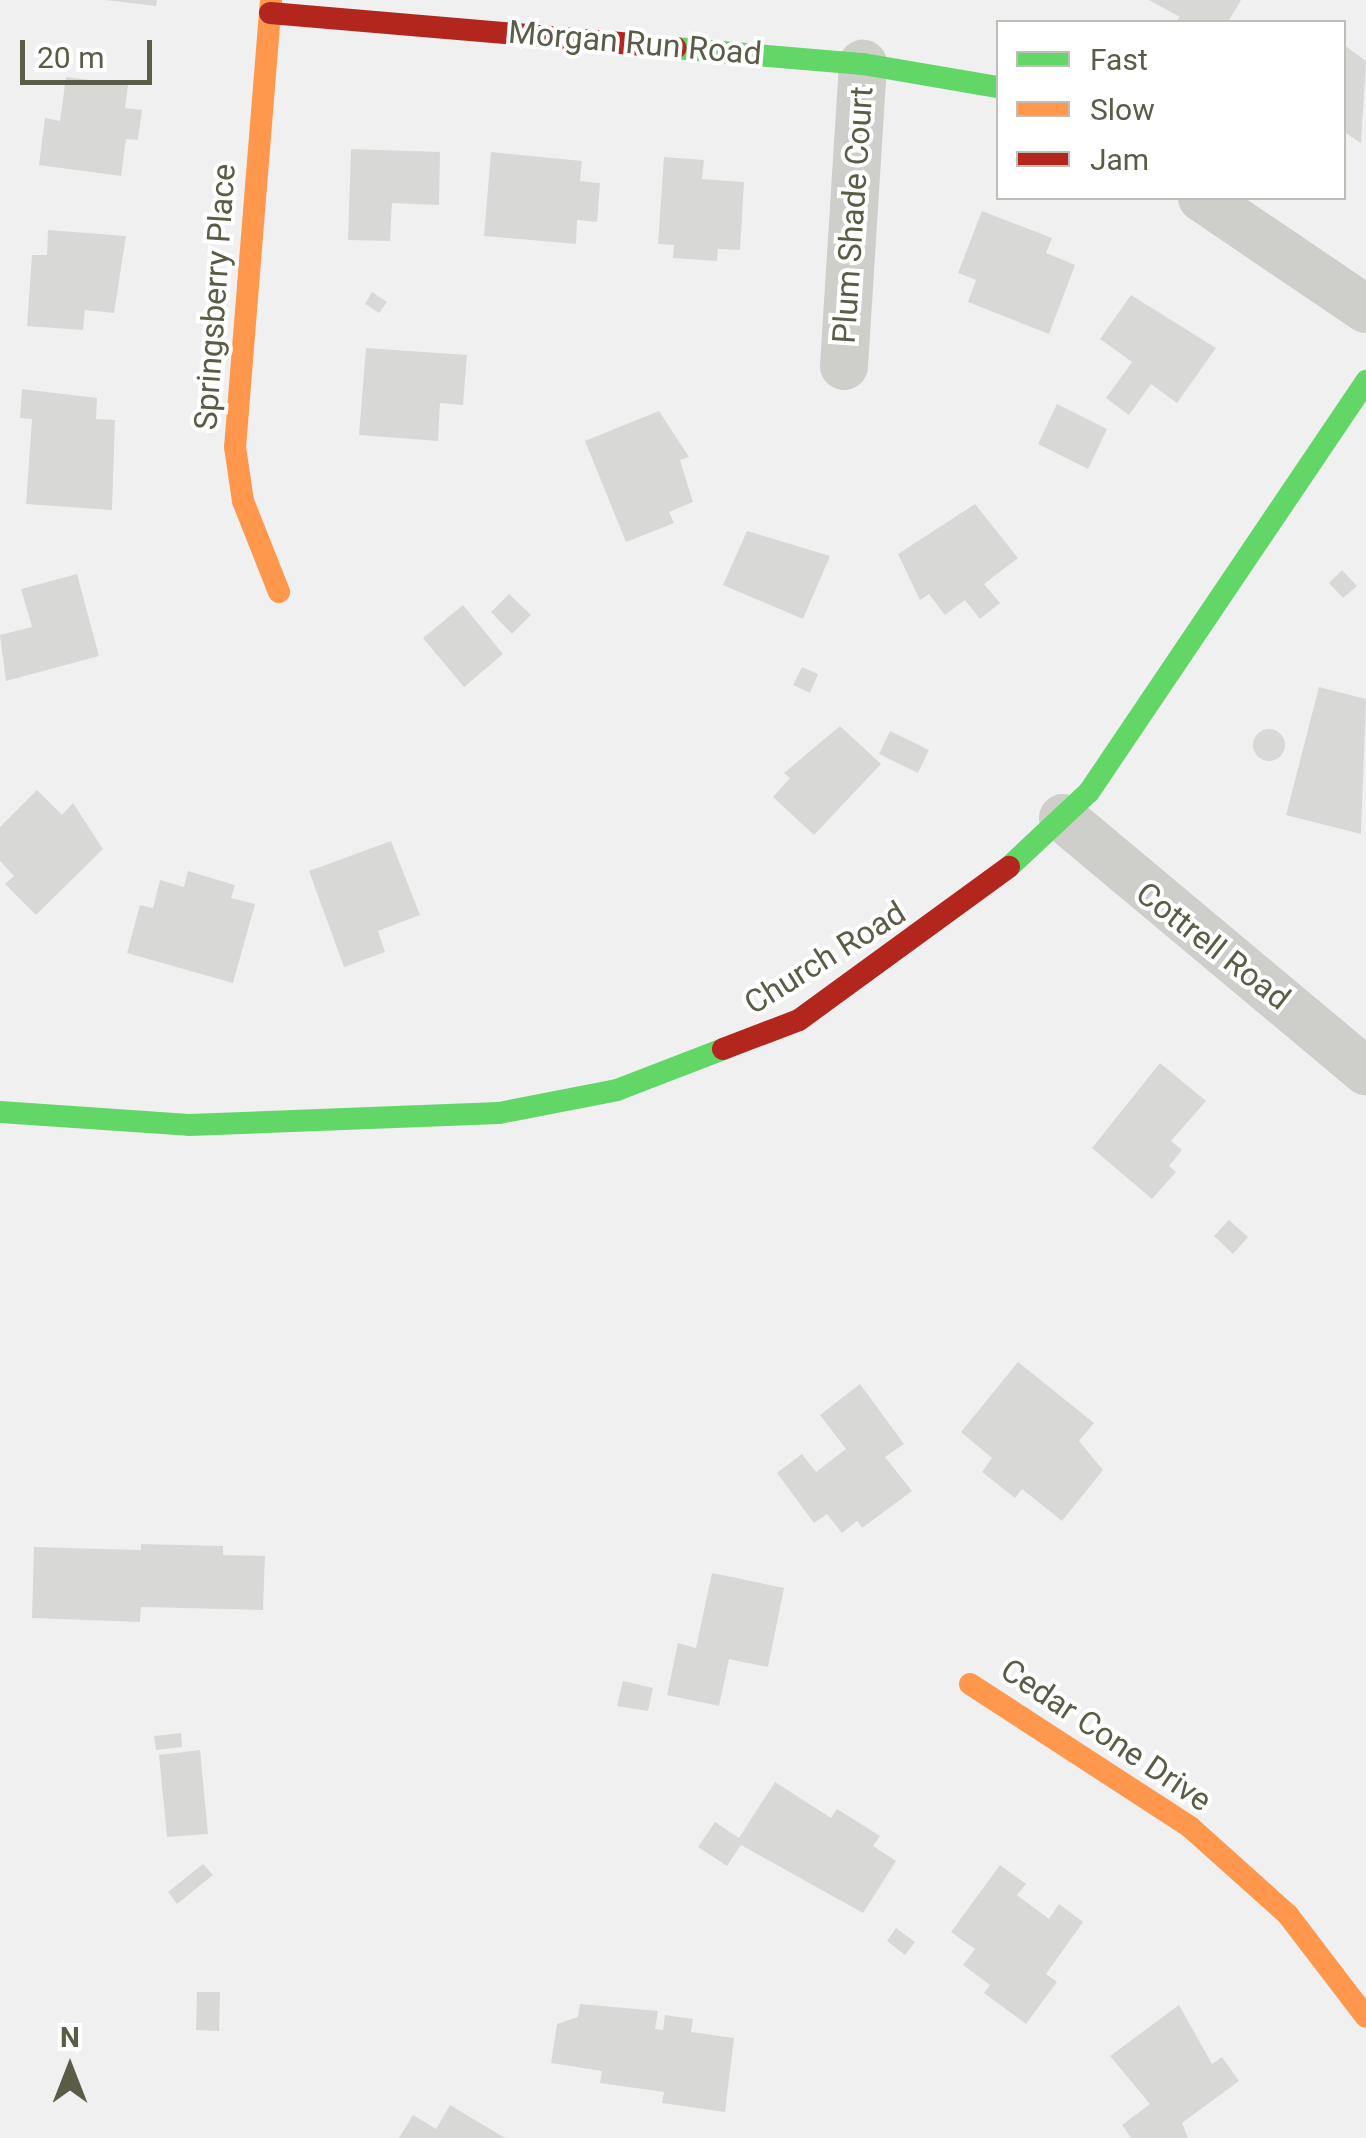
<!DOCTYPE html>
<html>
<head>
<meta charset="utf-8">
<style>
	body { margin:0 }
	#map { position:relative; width:1366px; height:2138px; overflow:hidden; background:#f0f0f1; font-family:Roboto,sans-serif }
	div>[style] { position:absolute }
	.building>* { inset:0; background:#d8d9d7 }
	.round { border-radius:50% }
	.street>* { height:48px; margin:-24px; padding:0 24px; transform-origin:24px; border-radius:24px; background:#cecfca }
	.fast>* { height:22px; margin:-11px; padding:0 11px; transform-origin:11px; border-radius:11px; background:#63d668 }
	.slow>* { height:22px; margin:-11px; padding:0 11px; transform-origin:11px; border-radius:11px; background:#ff974d }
	.jam>* { height:22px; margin:-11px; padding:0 11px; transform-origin:11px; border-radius:11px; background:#b3261e }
	span { translate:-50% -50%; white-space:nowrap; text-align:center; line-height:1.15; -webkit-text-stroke:8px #fff; paint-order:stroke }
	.street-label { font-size:32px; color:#5a5c48 }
	.legend { position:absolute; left:996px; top:20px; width:350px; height:180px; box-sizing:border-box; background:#fff; border:2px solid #bdbeb6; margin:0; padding:12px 18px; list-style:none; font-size:30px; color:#5a5c48 }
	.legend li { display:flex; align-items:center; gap:20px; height:50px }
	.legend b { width:50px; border:2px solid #bdbeb6 }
	.north { position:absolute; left:20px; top:2018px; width:100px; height:100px; -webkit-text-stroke:8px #fff; paint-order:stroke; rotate:0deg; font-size:28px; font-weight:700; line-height:40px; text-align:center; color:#5a5c48 }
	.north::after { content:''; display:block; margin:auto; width:35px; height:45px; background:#5a5c48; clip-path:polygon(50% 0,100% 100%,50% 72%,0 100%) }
	.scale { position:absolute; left:20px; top:40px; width:132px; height:45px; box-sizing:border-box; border:5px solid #5a5c48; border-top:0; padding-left:12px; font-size:30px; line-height:35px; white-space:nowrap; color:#5a5c48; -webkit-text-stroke:8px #fff; paint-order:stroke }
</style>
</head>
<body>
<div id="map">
	<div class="building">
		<i style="clip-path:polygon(105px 0,157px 0,156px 6px)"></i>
		<i style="clip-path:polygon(1149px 0,1241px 0,1228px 22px,1176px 22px,1180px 17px)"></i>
		<i style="clip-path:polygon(1344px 45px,1366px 61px,1361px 143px,1344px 132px)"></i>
		<i style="clip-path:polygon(66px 77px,128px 85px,125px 108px,142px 110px,138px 140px,126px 139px,121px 176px,39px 165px,45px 118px,60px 121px)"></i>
		<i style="clip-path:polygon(351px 149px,440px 152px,439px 205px,392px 203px,390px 241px,348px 240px)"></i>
		<i style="clip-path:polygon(491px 152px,582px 161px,580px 181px,600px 183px,597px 222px,577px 220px,576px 244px,484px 236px)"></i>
		<i style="clip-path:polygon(664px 157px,704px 160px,702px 179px,744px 182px,740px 250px,718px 249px,717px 261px,673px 258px,674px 245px,658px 244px)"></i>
		<i style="clip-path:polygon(982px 211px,1052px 238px,1046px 253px,1075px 265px,1049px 334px,968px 302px,976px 280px,958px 273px)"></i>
		<i style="clip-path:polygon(48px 230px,126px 236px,114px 313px,85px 310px,83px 330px,27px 326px,32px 255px,47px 255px)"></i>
		<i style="clip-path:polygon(372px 292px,387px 302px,379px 313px,365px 304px)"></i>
		<i style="clip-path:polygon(1131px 295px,1216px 348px,1177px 403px,1151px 384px,1129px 415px,1106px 398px,1132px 362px,1100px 339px)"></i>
		<i style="clip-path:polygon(366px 348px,467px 355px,463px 405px,440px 403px,438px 441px,359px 435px)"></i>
		<i style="clip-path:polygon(22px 389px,97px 398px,96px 419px,115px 420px,112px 510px,26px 504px,32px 419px,20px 418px)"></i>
		<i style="clip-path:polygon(1057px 404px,1107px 429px,1088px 469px,1038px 444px)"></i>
		<i style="clip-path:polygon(659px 411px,689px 457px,680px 460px,693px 502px,669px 512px,674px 523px,626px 542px,585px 441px)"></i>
		<i style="clip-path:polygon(975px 504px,1018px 558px,984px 584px,1000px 603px,980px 619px,965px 600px,945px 615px,929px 594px,920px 600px,898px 554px)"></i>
		<i style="clip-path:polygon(747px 531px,830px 556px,803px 619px,723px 585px)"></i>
		<i style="clip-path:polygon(1342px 570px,1357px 586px,1343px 598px,1329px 583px)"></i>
		<i style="clip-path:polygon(77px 574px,99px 656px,6px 681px,0 635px,32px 627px,21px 589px)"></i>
		<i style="clip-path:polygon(509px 594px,531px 615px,512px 634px,491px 612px)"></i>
		<i style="clip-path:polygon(463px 605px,503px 654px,464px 687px,423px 638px)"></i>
		<i style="clip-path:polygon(802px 667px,818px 674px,810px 693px,793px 685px)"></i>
		<i style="clip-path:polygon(1319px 687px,1366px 699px,1361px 834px,1286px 815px)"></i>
		<i style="clip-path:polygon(840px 726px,881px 764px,814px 835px,773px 797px,790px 778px,784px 773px)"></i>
		<i class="round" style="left:1253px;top:729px;width:32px;height:32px"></i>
		<i style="clip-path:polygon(890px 731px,929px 750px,918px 773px,879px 754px)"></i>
		<i style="clip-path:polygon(37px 790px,62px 815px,73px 803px,103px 849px,36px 915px,5px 884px,14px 876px,0 861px,0 827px)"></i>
		<i style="clip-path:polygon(391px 841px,420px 915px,378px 931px,385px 952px,344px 967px,309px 871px)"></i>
		<i style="clip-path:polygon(188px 871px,235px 885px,231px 898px,255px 904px,233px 983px,127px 953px,140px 905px,153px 908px,160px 880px,184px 887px)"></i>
		<i style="clip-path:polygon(1160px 1063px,1206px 1101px,1171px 1141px,1182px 1150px,1169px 1166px,1176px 1172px,1152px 1199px,1092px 1148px)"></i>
		<i style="clip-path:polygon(1229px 1220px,1248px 1237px,1233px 1254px,1214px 1236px)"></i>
		<i style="clip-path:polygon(1018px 1362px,1094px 1423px,1079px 1441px,1103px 1470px,1062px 1521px,1022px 1489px,1015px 1498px,982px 1472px,992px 1458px,961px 1432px)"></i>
		<i style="clip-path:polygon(860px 1384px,904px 1444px,885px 1457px,912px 1491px,862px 1528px,857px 1521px,842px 1533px,827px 1514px,814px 1523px,777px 1473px,802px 1454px,816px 1472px,846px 1449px,820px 1415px)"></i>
		<i style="clip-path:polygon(141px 1544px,223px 1546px,223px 1555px,265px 1556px,263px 1610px,141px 1607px,140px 1622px,32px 1618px,34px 1547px,141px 1550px)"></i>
		<i style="clip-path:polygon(712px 1573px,784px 1588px,768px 1667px,729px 1659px,719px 1706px,667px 1695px,678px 1643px,696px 1648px)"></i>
		<i style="clip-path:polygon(623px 1681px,653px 1688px,648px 1711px,617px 1706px)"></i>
		<i style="clip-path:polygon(181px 1733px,182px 1747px,156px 1750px,154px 1736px)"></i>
		<i style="clip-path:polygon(200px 1750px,208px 1834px,167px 1837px,159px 1755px)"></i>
		<i style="clip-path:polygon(775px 1782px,831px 1818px,837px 1809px,880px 1836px,873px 1846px,896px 1861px,863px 1913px,741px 1845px,727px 1866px,698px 1847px,715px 1822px,739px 1838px)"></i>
		<i style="clip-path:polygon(203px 1864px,213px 1875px,177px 1904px,168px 1892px)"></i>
		<i style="clip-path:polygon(1000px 1865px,1026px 1884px,1017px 1895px,1049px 1919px,1059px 1904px,1083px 1922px,1046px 1974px,1057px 1982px,1026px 2024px,984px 1993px,990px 1985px,963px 1965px,975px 1949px,951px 1932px)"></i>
		<i style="clip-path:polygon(896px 1928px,915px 1942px,905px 1955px,887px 1941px)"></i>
		<i style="clip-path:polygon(197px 1992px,220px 1992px,219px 2031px,196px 2030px)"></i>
		<i style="clip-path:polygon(580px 2004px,658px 2011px,655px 2029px,663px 2030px,665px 2015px,693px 2019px,691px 2032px,734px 2038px,725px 2112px,662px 2103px,664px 2092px,600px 2083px,602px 2071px,551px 2063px,557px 2024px,578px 2017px)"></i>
		<i style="clip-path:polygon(1179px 2005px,1212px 2064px,1222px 2057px,1239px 2081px,1182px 2123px,1188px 2138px,1131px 2138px,1122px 2125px,1150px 2104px,1110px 2056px)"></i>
		<i style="clip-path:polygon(450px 2105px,505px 2138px,399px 2138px,413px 2115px,436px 2129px)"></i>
	</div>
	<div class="street">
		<i style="left:1202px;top:198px;width:198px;rotate:34.1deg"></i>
		<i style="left:844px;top:366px;width:303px;rotate:-86.4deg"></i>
		<i style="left:1063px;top:818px;width:395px;rotate:39.9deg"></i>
	</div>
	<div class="fast">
		<i style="left:675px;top:48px;width:189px;rotate:4.9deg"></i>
		<i style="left:863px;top:64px;width:137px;rotate:9.7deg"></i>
		<i style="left:1009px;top:867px;width:110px;rotate:-43.2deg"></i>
		<i style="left:1089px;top:792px;width:496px;rotate:-56deg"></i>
		<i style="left:0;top:1112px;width:189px;rotate:3.9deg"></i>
		<i style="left:189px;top:1125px;width:310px;rotate:-2.2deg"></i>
		<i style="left:499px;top:1113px;width:120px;rotate:-11deg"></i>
		<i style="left:617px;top:1090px;width:114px;rotate:-21.1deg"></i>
	</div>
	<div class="slow">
		<i style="left:271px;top:0;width:448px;rotate:94.6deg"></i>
		<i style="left:235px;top:447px;width:55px;rotate:81.6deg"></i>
		<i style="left:243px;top:501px;width:98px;rotate:68.4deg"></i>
		<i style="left:970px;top:1684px;width:262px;rotate:33deg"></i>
		<i style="left:1190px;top:1827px;width:132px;rotate:41.9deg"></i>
		<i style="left:1288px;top:1915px;width:128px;rotate:52.6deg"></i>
	</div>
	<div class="jam">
		<i style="left:270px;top:13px;width:407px;rotate:4.9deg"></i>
		<i style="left:723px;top:1049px;width:81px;rotate:-20.9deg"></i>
		<i style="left:799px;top:1020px;width:260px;rotate:-36.1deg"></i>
	</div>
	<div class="street-label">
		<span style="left:635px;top:43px;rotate:5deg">Morgan Run Road</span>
		<span style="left:853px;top:215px;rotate:-86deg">Plum Shade Court</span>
		<span style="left:215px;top:297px;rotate:-86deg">Springsberry Place</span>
		<span style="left:1213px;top:946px;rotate:38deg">Cottrell Road</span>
		<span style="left:825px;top:958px;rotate:-32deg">Church Road</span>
		<span style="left:1106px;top:1735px;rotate:34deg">Cedar Cone Drive</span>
	</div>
	<ul class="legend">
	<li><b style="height:12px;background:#63d668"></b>Fast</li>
	<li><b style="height:12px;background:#ff974d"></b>Slow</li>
	<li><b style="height:12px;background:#b3261e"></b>Jam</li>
	</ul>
	<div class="north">N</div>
	<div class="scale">20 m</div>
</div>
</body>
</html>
